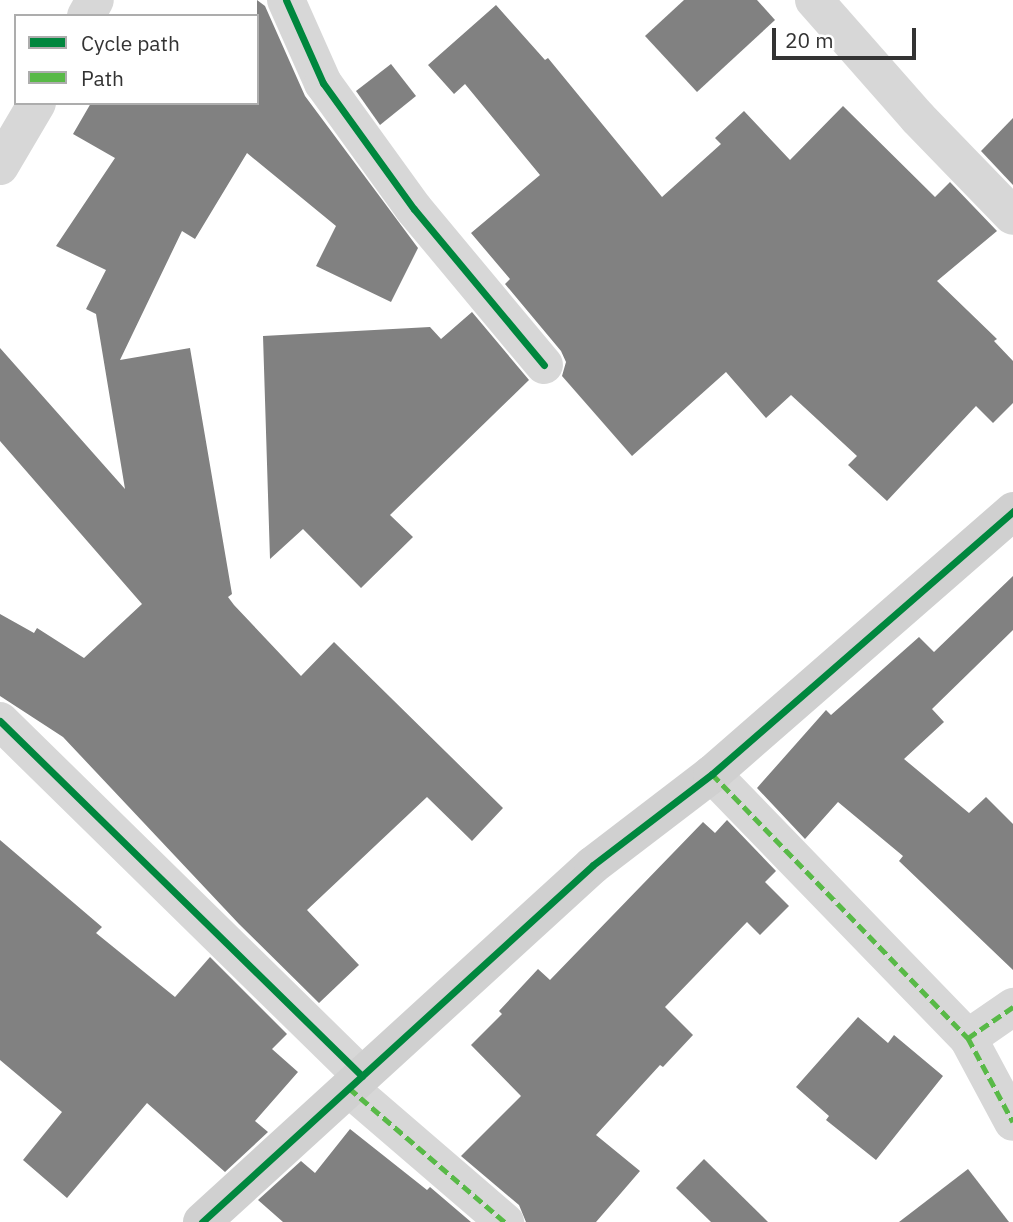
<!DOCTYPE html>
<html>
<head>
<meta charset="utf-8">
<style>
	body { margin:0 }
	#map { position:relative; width:1013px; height:1222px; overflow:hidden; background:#fff; font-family:"IBM Plex Sans",sans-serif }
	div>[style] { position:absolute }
	.building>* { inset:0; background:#818181 }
	.street>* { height:38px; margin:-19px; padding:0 19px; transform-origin:19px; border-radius:19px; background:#d7d7d7 }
	.secondary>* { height:38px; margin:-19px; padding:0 19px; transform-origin:19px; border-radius:19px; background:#d0d0d0 }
	.quiet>* { height:5px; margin-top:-2.5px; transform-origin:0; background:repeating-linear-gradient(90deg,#58b947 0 10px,transparent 0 15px) }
	.cycleway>* { height:7px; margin:-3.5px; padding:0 3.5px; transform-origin:3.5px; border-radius:3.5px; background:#00873e }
	span { translate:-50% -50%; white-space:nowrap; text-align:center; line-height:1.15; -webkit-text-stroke:7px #fff; paint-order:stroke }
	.legend { position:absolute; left:14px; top:14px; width:245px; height:91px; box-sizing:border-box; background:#fff; border:2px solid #adadad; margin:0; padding:9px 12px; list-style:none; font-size:21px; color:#333 }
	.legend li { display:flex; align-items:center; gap:14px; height:35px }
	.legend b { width:35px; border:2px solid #adadad }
	.scale { position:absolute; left:772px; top:28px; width:144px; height:32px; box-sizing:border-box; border:4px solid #333; border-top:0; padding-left:9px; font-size:21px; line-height:24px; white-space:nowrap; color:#333; -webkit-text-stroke:5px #fff; paint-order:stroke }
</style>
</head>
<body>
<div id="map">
	<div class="building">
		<i style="clip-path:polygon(257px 0,265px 6px,305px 96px,418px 248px,391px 302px,316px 266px,336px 226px,247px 153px,195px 239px,182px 231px,120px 360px,190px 348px,232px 594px,228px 597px,234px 605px,301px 676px,334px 642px,503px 808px,472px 841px,427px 797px,307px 910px,359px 965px,319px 1003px,239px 924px,63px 737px,0 696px,0 614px,34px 633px,37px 628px,84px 658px,142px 604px,0 441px,0 348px,125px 489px,96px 314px,86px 309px,106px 270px,56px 246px,115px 158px,73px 134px,91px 103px,257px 103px)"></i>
		<i style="clip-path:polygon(684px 0,757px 0,775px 20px,697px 92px,645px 36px)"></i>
		<i style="clip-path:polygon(496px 5px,545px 60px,548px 58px,662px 197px,721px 144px,715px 138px,744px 111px,790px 160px,843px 106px,935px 197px,950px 182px,997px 231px,937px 281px,997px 339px,994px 341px,1013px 361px,1013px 403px,993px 423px,976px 406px,887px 501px,848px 465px,857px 456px,791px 395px,766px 418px,726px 372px,632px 456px,562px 376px,566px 362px,561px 351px,505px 284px,510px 279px,471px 233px,540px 175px,465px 84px,454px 94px,428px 65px)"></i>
		<i style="clip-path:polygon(391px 64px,416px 96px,380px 125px,356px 91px)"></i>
		<i style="clip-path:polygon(1013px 118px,1013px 185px,981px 151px)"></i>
		<i style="clip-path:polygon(472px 312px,529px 380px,390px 515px,413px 537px,361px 588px,303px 529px,270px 559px,263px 336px,430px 327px,441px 339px)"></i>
		<i style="clip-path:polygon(1013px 576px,1013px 630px,932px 709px,944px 722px,904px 759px,969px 813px,986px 797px,1013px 824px,1013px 970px,899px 861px,903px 856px,838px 802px,805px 839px,757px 788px,826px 710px,831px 715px,919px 637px,934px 652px)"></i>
		<i style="clip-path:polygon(727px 820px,776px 871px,765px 882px,789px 906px,760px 935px,747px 922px,665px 1007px,693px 1035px,663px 1067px,660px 1065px,596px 1135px,640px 1171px,596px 1222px,526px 1222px,519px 1205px,461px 1156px,521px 1096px,471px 1045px,502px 1014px,499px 1011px,538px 969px,550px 980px,703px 822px,715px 833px)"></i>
		<i style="clip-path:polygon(0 840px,102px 927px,96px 933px,175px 997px,210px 957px,287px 1034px,272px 1049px,298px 1072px,255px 1121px,268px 1132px,225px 1172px,147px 1103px,67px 1198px,23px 1160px,62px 1112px,0 1060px)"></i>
		<i style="clip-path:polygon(858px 1017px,888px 1043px,894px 1035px,943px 1076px,876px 1160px,826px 1120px,829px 1116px,796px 1087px)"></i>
		<i style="clip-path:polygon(350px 1129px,427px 1190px,430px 1187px,471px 1222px,283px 1222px,258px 1200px,301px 1161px,315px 1173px)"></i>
		<i style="clip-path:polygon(704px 1159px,768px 1222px,711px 1222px,676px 1188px)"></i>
		<i style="clip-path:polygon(968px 1169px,1009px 1222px,899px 1222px)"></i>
	</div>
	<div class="street">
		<i style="left:286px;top:0;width:91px;rotate:66deg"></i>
		<i style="left:323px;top:83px;width:155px;rotate:54.2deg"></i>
		<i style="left:414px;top:209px;width:203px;rotate:50.2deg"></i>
		<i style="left:814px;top:0;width:157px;rotate:48.6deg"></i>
		<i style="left:918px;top:118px;width:136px;rotate:45.9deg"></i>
		<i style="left:86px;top:16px;width:18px;rotate:-61deg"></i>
		<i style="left:0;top:166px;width:73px;rotate:-59.6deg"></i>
		<i style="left:0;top:721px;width:507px;rotate:44.44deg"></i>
		<i style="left:712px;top:774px;width:368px;rotate:45.9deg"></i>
		<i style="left:968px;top:1038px;width:55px;rotate:-34.6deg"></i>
		<i style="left:968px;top:1038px;width:95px;rotate:61.8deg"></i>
		<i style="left:349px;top:1088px;width:206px;rotate:40.7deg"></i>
	</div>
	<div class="secondary">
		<i style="left:202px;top:1222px;width:529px;rotate:-42.4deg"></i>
		<i style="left:593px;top:865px;width:150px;rotate:-37.4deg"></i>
		<i style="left:712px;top:774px;width:400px;rotate:-41.1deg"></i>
	</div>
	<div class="quiet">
		<i style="left:712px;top:774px;width:368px;rotate:45.9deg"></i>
		<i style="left:968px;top:1038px;width:55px;rotate:-34.6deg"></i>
		<i style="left:968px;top:1038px;width:95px;rotate:61.8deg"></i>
		<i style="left:349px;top:1088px;width:206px;rotate:40.7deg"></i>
	</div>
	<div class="cycleway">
		<i style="left:286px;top:0;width:91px;rotate:66deg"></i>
		<i style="left:323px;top:83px;width:155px;rotate:54.2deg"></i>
		<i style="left:414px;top:209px;width:203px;rotate:50.2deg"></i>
		<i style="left:0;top:721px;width:507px;rotate:44.44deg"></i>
		<i style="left:202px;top:1222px;width:529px;rotate:-42.4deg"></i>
		<i style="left:593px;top:865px;width:150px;rotate:-37.4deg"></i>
		<i style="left:712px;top:774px;width:400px;rotate:-41.1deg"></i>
	</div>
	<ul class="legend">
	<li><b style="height:9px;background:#00873e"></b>Cycle path</li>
	<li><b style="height:9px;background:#58b947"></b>Path</li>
	</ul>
	<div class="scale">20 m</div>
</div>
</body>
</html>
